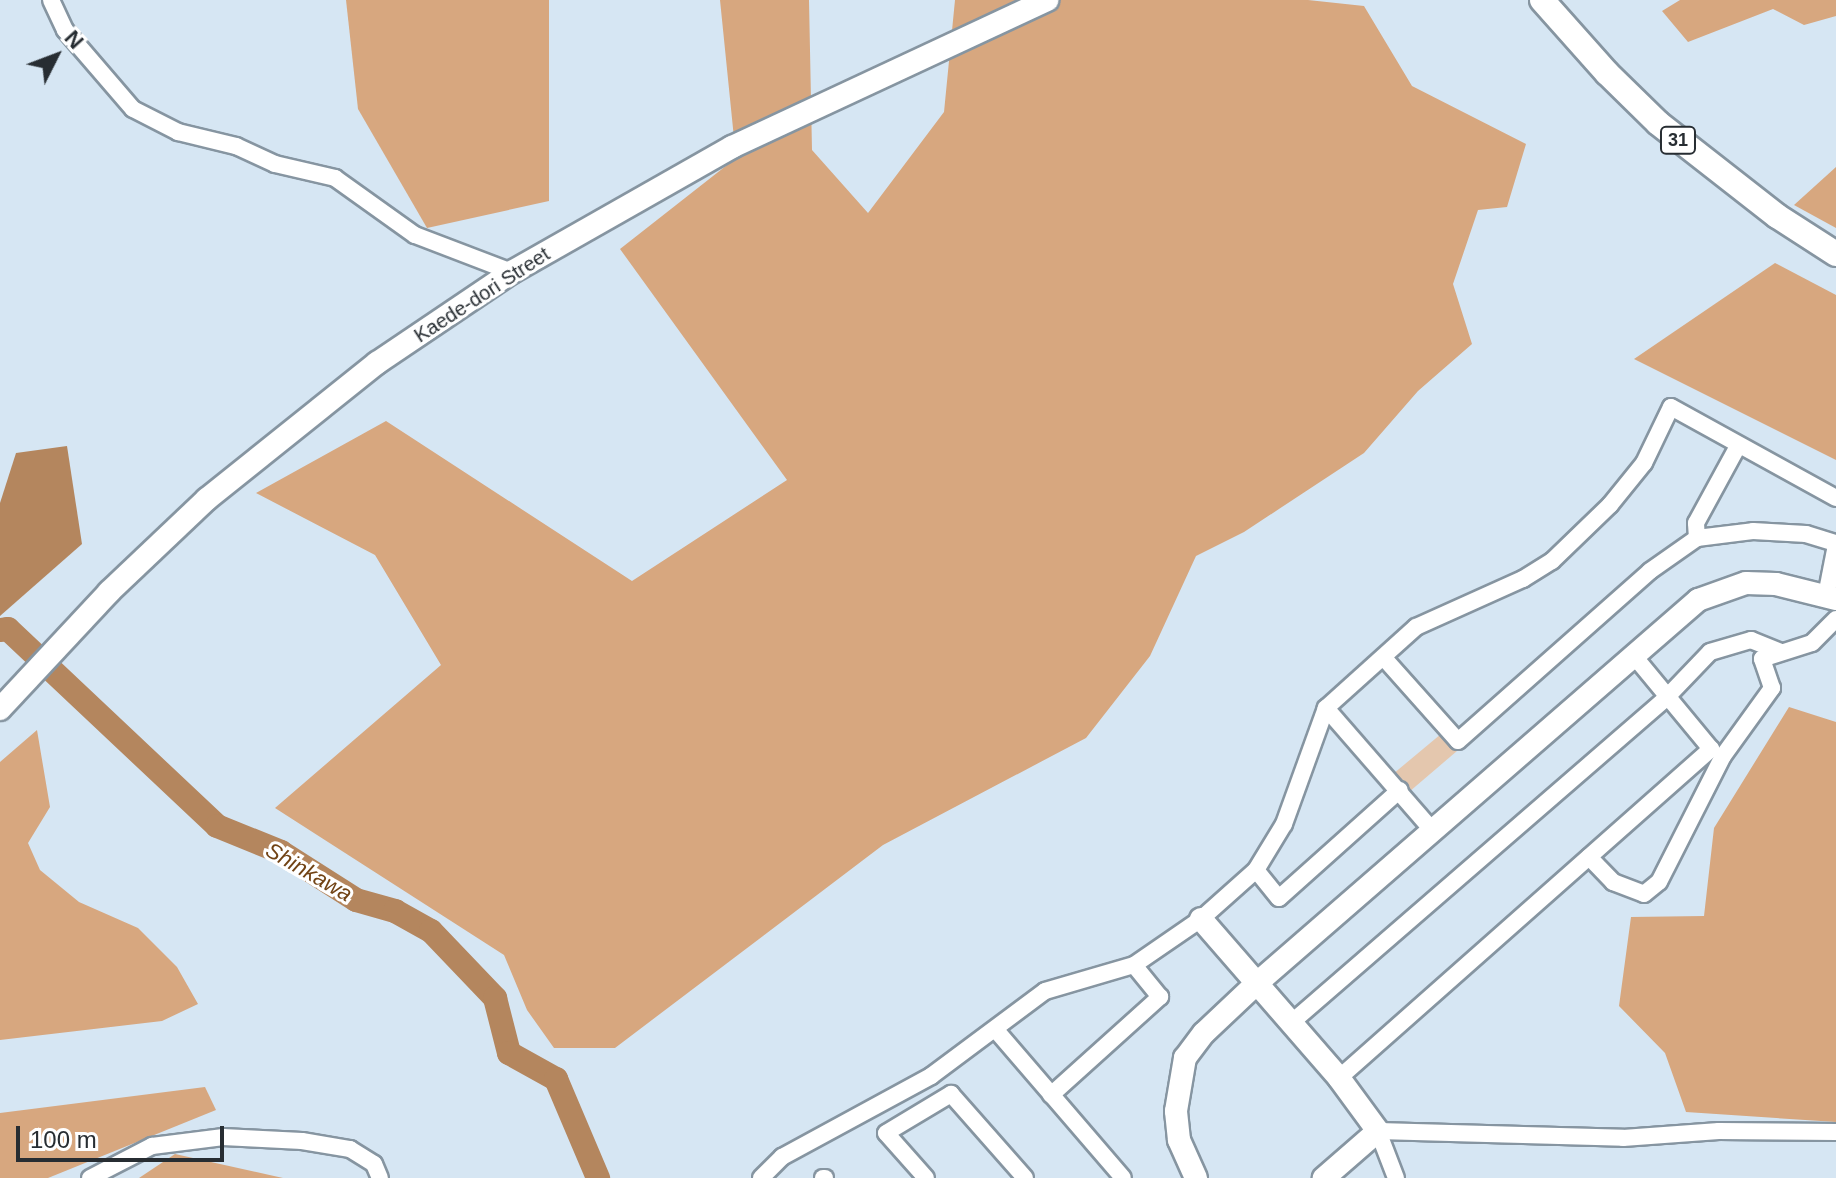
<!DOCTYPE html>
<html>
<head>
<meta charset="utf-8">
<style>
	body { margin:0 }
	#map { position:relative; width:1836px; height:1178px; overflow:hidden; background:#d6e6f3; font-family:Arial,sans-serif }
	div>[style] { position:absolute }
	.green>* { inset:0; background:#e4c7ae }
	.forest>* { inset:0; background:#d7a77f }
	.water>* { inset:0; background:#b4865e }
	.river>* { height:24px; margin:-12px; padding:0 12px; transform-origin:12px; border-radius:12px; background:#b4865e }
	.roads { filter:drop-shadow(2px 0 #8695a1) drop-shadow(-2px 0 #8695a1) drop-shadow(0 2px #8695a1) drop-shadow(0 -2px #8695a1) }
	.street>* { height:16px; margin:-8px; padding:0 8px; transform-origin:8px; border-radius:8px; background:#fff }
	.secondary>* { height:22px; margin:-11px; padding:0 11px; transform-origin:11px; border-radius:11px; background:#fff }
	.primary>* { height:24px; margin:-12px; padding:0 12px; transform-origin:12px; border-radius:12px; background:#fff }
	span { translate:-50% -50%; white-space:nowrap; text-align:center; line-height:1.15; -webkit-text-stroke:6px #fff; paint-order:stroke }
	.shield-label span { padding:2px 6px; background:#fff; border:2px solid; border-radius:6px; -webkit-text-stroke-width:0 }
	.shield-label { font-size:18px; color:#272d32; font-weight:700 }
	.street-label { font-size:20px; color:#272d32 }
	.water-label { font-size:22px; color:#714315; font-style:italic }
	.north { position:absolute; left:16px; top:16px; width:80px; height:80px; -webkit-text-stroke:6px #fff; paint-order:stroke; rotate:48deg; font-size:22px; font-weight:700; line-height:32px; text-align:center; color:#272d32 }
	.north::after { content:''; display:block; margin:auto; width:28px; height:36px; background:#272d32; clip-path:polygon(50% 0,100% 100%,50% 72%,0 100%) }
	.scale { position:absolute; left:16px; top:1126px; width:208px; height:36px; box-sizing:border-box; border:4px solid #272d32; border-top:0; padding-left:10px; font-size:24px; line-height:28px; white-space:nowrap; color:#272d32; -webkit-text-stroke:6px #fff; paint-order:stroke }
</style>
</head>
<body>
<div id="map">
	<div class="green">
		<i style="clip-path:polygon(1441px 734px,1457px 751px,1409px 792px,1393px 774px)"></i>
	</div>
	<div class="forest">
		<i style="clip-path:polygon(346px 0,549px 0,549px 201px,427px 228px,358px 109px)"></i>
		<i style="clip-path:polygon(720px 0,809px 0,812px 150px,868px 213px,944px 112px,955px 0,1308px 0,1364px 6px,1412px 86px,1526px 144px,1507px 207px,1478px 210px,1453px 284px,1472px 344px,1418px 391px,1364px 453px,1244px 532px,1196px 556px,1150px 656px,1086px 738px,883px 845px,615px 1048px,554px 1048px,527px 1010px,504px 955px,275px 808px,441px 665px,375px 555px,256px 493px,386px 421px,632px 581px,787px 480px,620px 249px,736px 158px)"></i>
		<i style="clip-path:polygon(1680px 0,1836px 0,1836px 16px,1804px 25px,1773px 9px,1688px 42px,1662px 11px)"></i>
		<i style="clip-path:polygon(1836px 167px,1836px 228px,1794px 205px)"></i>
		<i style="clip-path:polygon(1775px 263px,1836px 295px,1836px 460px,1634px 359px)"></i>
		<i style="clip-path:polygon(1789px 707px,1836px 722px,1836px 1122px,1686px 1112px,1665px 1053px,1619px 1006px,1631px 917px,1704px 916px,1714px 828px)"></i>
		<i style="clip-path:polygon(37px 730px,50px 807px,28px 843px,40px 870px,79px 902px,138px 928px,177px 967px,198px 1004px,162px 1021px,0 1040px,0 762px)"></i>
		<i style="clip-path:polygon(205px 1087px,216px 1110px,48px 1178px,0 1178px,0 1113px)"></i>
		<i style="clip-path:polygon(175px 1154px,283px 1178px,139px 1178px)"></i>
	</div>
	<div class="water">
		<i style="clip-path:polygon(67px 446px,82px 544px,0 616px,0 503px,16px 453px)"></i>
	</div>
	<div class="river">
		<i style="left:0;top:630px;width:8px;rotate:-7deg"></i>
		<i style="left:8px;top:629px;width:287px;rotate:43.3deg"></i>
		<i style="left:217px;top:826px;width:69px;rotate:22.1deg"></i>
		<i style="left:281px;top:852px;width:89px;rotate:32.6deg"></i>
		<i style="left:356px;top:900px;width:41px;rotate:15.8deg"></i>
		<i style="left:395px;top:911px;width:41px;rotate:29.1deg"></i>
		<i style="left:431px;top:931px;width:93px;rotate:46.3deg"></i>
		<i style="left:495px;top:998px;width:57px;rotate:75.7deg"></i>
		<i style="left:509px;top:1053px;width:54px;rotate:29deg"></i>
		<i style="left:556px;top:1079px;width:108px;rotate:67deg"></i>
	</div>
	<div class="roads">
		<div class="street">
			<i style="left:51px;top:0;width:33px;rotate:65deg"></i>
			<i style="left:65px;top:30px;width:104px;rotate:49.3deg"></i>
			<i style="left:133px;top:109px;width:51px;rotate:27.1deg"></i>
			<i style="left:178px;top:132px;width:60px;rotate:13.6deg"></i>
			<i style="left:236px;top:146px;width:43px;rotate:24.8deg"></i>
			<i style="left:275px;top:164px;width:62px;rotate:13.1deg"></i>
			<i style="left:335px;top:178px;width:98px;rotate:35.5deg"></i>
			<i style="left:415px;top:235px;width:104px;rotate:20.9deg"></i>
			<i style="left:1697px;top:538px;width:15px;rotate:-94deg"></i>
			<i style="left:1696px;top:523px;width:88px;rotate:-61.4deg"></i>
			<i style="left:1826px;top:596px;width:52px;rotate:-78.9deg"></i>
			<i style="left:1384px;top:658px;width:111px;rotate:48.3deg"></i>
			<i style="left:1458px;top:741px;width:256px;rotate:-41.5deg"></i>
			<i style="left:1650px;top:571px;width:57px;rotate:-35.1deg"></i>
			<i style="left:1697px;top:538px;width:56px;rotate:-7.1deg"></i>
			<i style="left:1753px;top:531px;width:53px;rotate:3.2deg"></i>
			<i style="left:1806px;top:534px;width:31px;rotate:17deg"></i>
			<i style="left:1326px;top:708px;width:162px;rotate:49deg"></i>
			<i style="left:1589px;top:857px;width:35px;rotate:46deg"></i>
			<i style="left:1613px;top:882px;width:33px;rotate:21deg"></i>
			<i style="left:1644px;top:894px;width:19px;rotate:-39deg"></i>
			<i style="left:1659px;top:882px;width:141px;rotate:-63.1deg"></i>
			<i style="left:1723px;top:756px;width:84px;rotate:-54.2deg"></i>
			<i style="left:1772px;top:688px;width:31px;rotate:-109deg"></i>
			<i style="left:1762px;top:659px;width:52px;rotate:-17.7deg"></i>
			<i style="left:1812px;top:643px;width:34px;rotate:-45deg"></i>
			<i style="left:1256px;top:870px;width:36px;rotate:51deg"></i>
			<i style="left:1279px;top:898px;width:162px;rotate:-41.8deg"></i>
			<i style="left:1291px;top:1023px;width:498px;rotate:-40.9deg"></i>
			<i style="left:1667px;top:697px;width:62px;rotate:-46.3deg"></i>
			<i style="left:1710px;top:652px;width:43px;rotate:-16.3deg"></i>
			<i style="left:1751px;top:640px;width:32px;rotate:22deg"></i>
			<i style="left:995px;top:1029px;width:196px;rotate:49.3deg"></i>
			<i style="left:1339px;top:1078px;width:497px;rotate:-41.5deg"></i>
			<i style="left:1711px;top:749px;width:121px;rotate:-129.6deg"></i>
			<i style="left:1051px;top:1095px;width:147px;rotate:-42deg"></i>
			<i style="left:1160px;top:997px;width:41px;rotate:-129.1deg"></i>
			<i style="left:90px;top:1178px;width:70px;rotate:-27.3deg"></i>
			<i style="left:152px;top:1146px;width:72px;rotate:-7.2deg"></i>
			<i style="left:223px;top:1137px;width:79px;rotate:2.9deg"></i>
			<i style="left:302px;top:1141px;width:49px;rotate:9.5deg"></i>
			<i style="left:350px;top:1149px;width:28px;rotate:32deg"></i>
			<i style="left:374px;top:1164px;width:15px;rotate:67deg"></i>
			<i style="left:761px;top:1178px;width:30px;rotate:-45deg"></i>
			<i style="left:782px;top:1157px;width:170px;rotate:-28.5deg"></i>
			<i style="left:931px;top:1076px;width:142px;rotate:-36.7deg"></i>
			<i style="left:1045px;top:991px;width:93px;rotate:-16.3deg"></i>
			<i style="left:1134px;top:965px;width:81px;rotate:-34.5deg"></i>
			<i style="left:1201px;top:919px;width:74px;rotate:-41.7deg"></i>
			<i style="left:1256px;top:870px;width:54px;rotate:-58.7deg"></i>
			<i style="left:1284px;top:824px;width:123px;rotate:-70.1deg"></i>
			<i style="left:1326px;top:708px;width:121px;rotate:-42deg"></i>
			<i style="left:1416px;top:627px;width:117px;rotate:-24.2deg"></i>
			<i style="left:1523px;top:579px;width:34px;rotate:-32deg"></i>
			<i style="left:1552px;top:561px;width:81px;rotate:-44deg"></i>
			<i style="left:1610px;top:505px;width:54px;rotate:-51deg"></i>
			<i style="left:1644px;top:463px;width:62px;rotate:-64.3deg"></i>
			<i style="left:1671px;top:407px;width:188px;rotate:28.9deg"></i>
			<i style="left:823px;top:1178px;width:2px"></i>
			<i style="left:926px;top:1178px;width:60px;rotate:-131.6deg"></i>
			<i style="left:886px;top:1133px;width:76px;rotate:-31deg"></i>
			<i style="left:951px;top:1094px;width:112px;rotate:48.6deg"></i>
			<i style="left:1396px;top:1178px;width:50px;rotate:-111deg"></i>
			<i style="left:1378px;top:1131px;width:245px;rotate:1.6deg"></i>
			<i style="left:1623px;top:1138px;width:96px;rotate:-4.2deg"></i>
			<i style="left:1719px;top:1131px;width:117px;rotate:0.5deg"></i>
		</div>
		<div class="secondary">
			<i style="left:0;top:709px;width:160px;rotate:-47deg"></i>
			<i style="left:109px;top:592px;width:135px;rotate:-43.5deg"></i>
			<i style="left:207px;top:499px;width:218px;rotate:-38.7deg"></i>
			<i style="left:377px;top:363px;width:163px;rotate:-34deg"></i>
			<i style="left:512px;top:272px;width:253px;rotate:-29.6deg"></i>
			<i style="left:732px;top:147px;width:348px;rotate:-25deg"></i>
			<i style="left:1201px;top:919px;width:211px;rotate:49deg"></i>
			<i style="left:1339px;top:1078px;width:66px;rotate:53.7deg"></i>
			<i style="left:1378px;top:1131px;width:72px;rotate:139deg"></i>
			<i style="left:1196px;top:1178px;width:42px;rotate:-114.1deg"></i>
			<i style="left:1179px;top:1140px;width:29px;rotate:-96deg"></i>
			<i style="left:1176px;top:1111px;width:54px;rotate:-80.4deg"></i>
			<i style="left:1185px;top:1058px;width:31px;rotate:-53deg"></i>
			<i style="left:1204px;top:1033px;width:71px;rotate:-43.3deg"></i>
			<i style="left:1256px;top:984px;width:586px;rotate:-40.98deg"></i>
			<i style="left:1698px;top:600px;width:51px;rotate:-19.5deg"></i>
			<i style="left:1746px;top:583px;width:30px;rotate:2deg"></i>
			<i style="left:1776px;top:584px;width:62px;rotate:14deg"></i>
		</div>
		<div class="primary">
			<i style="left:1542px;top:0;width:98px;rotate:48.3deg"></i>
			<i style="left:1607px;top:73px;width:71px;rotate:44.4deg"></i>
			<i style="left:1658px;top:123px;width:151px;rotate:38deg"></i>
			<i style="left:1777px;top:216px;width:70px;rotate:32.8deg"></i>
		</div>
	</div>
	<div class="shield-label">
		<span style="left:1678px;top:140px">31</span>
	</div>
	<div class="street-label">
		<span style="left:482px;top:295px;rotate:-33deg">Kaede-dori Street</span>
	</div>
	<div class="water-label">
		<span style="left:309px;top:872px;rotate:30deg">Shinkawa</span>
	</div>
	<div class="north">N</div>
	<div class="scale">100 m</div>
</div>
</body>
</html>
